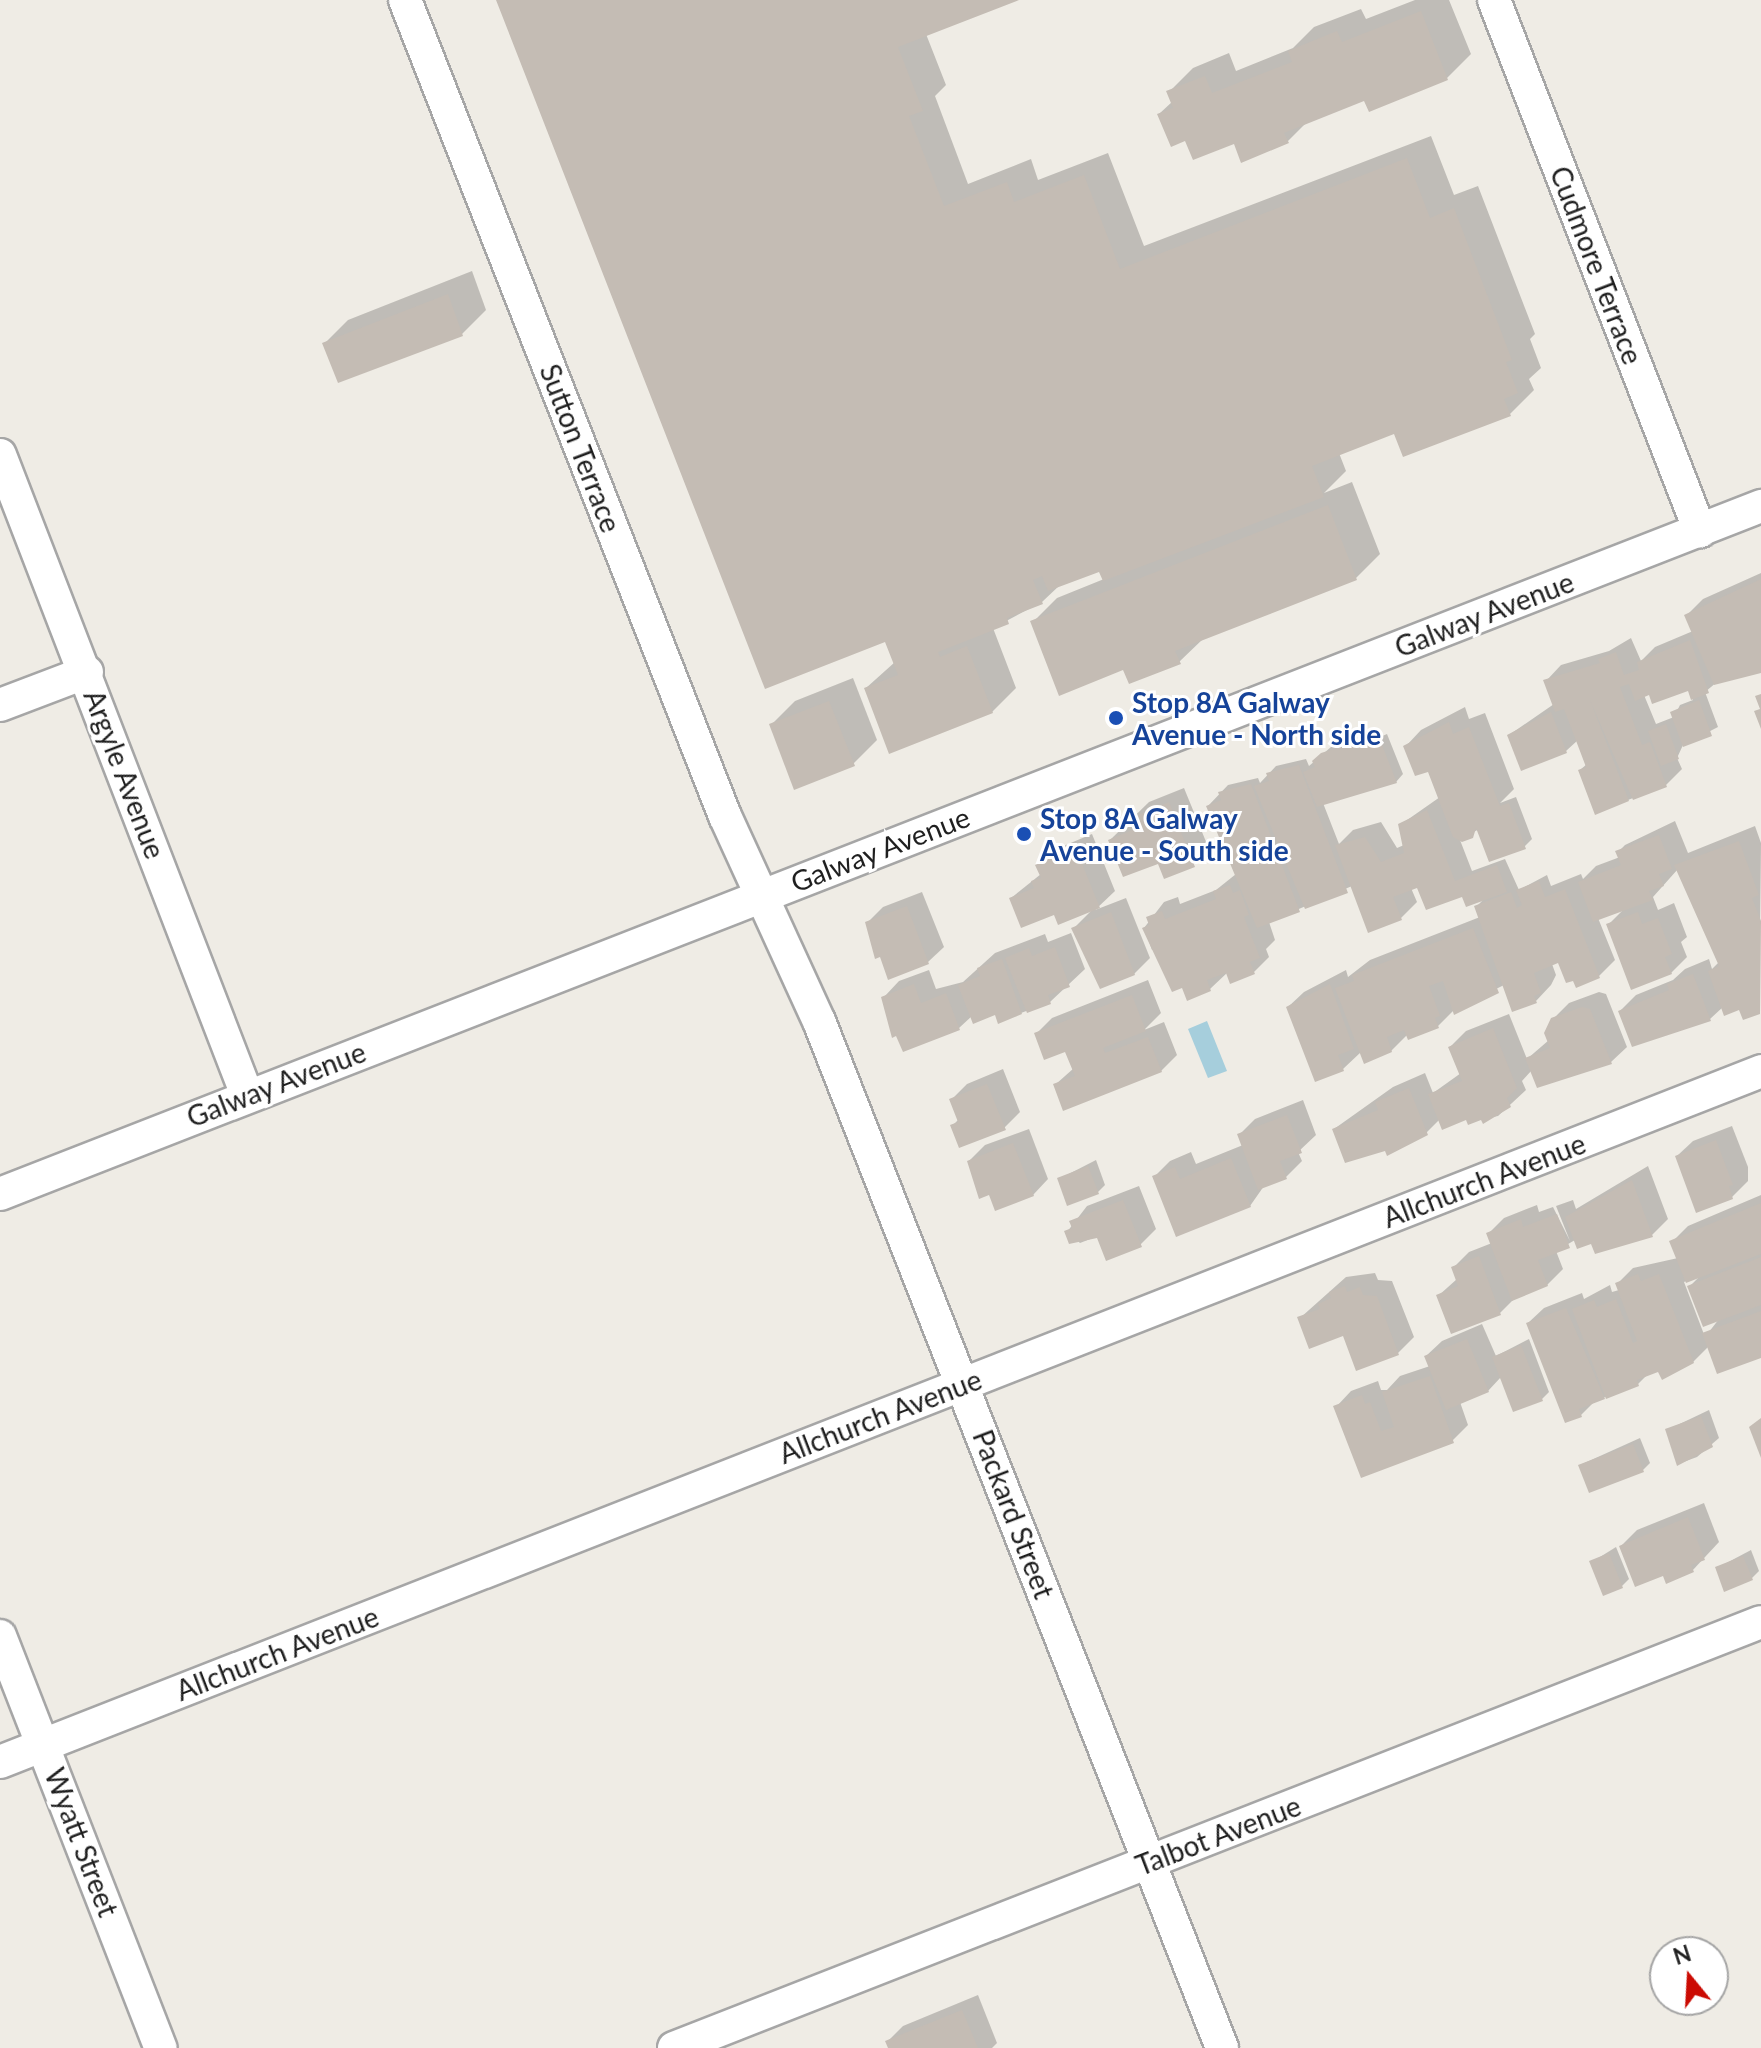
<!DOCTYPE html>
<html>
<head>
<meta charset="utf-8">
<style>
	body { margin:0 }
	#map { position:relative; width:1761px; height:2048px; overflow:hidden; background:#efece5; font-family:Lato,sans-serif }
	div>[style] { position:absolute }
	.water>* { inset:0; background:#a6cedc }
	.shadow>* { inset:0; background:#0003 }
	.building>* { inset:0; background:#c4bcb4 }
	.roads { filter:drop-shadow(2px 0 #a6a6a6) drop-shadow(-2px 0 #a6a6a6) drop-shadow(0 2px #a6a6a6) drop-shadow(0 -2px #a6a6a6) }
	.minor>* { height:32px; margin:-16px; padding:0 16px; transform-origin:16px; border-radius:16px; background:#fff }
	.dots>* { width:22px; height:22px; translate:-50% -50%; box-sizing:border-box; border:4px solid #fff; border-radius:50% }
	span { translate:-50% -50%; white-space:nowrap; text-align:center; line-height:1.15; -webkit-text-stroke:6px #fff; paint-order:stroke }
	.street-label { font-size:28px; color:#1f1f1f }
	.transit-label { font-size:28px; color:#164399; font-weight:700 }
	.left { translate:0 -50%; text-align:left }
	.north { position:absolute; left:1649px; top:1936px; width:80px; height:80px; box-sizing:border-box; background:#fff; border:2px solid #a5a5a5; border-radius:50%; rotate:342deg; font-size:22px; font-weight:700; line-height:32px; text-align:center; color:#1f1f1f }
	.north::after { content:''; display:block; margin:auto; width:28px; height:36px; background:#cb0b03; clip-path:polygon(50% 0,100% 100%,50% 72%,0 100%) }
</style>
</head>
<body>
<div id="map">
	<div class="water">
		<i style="clip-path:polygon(1207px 1021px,1227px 1071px,1208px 1078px,1188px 1029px)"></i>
	</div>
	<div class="shadow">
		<i style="clip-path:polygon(498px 0,1014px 0,926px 34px,946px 85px,935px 96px,968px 184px,1031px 159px,1038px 180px,1108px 153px,1144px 246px,1431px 136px,1454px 195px,1478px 186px,1535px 334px,1530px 339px,1541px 368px,1529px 379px,1534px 390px,1510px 414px,1396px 431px,1339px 453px,1346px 471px,1324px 493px,1352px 482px,1380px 554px,1356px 578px,1204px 638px,1179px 662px,1124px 668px,1033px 622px,1057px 598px,1104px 579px,1100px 569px,1060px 585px,1042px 602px,993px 628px,1016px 688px,992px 712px,866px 688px,895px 662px,886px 639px)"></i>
		<i style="clip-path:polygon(1415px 0,1449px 0,1471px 54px,1447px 78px,1365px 98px,1308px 121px,1287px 142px,1187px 139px,1159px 114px,1173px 101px,1169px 92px,1193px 68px,1229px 53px,1236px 71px,1293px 48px,1314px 27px,1361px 9px,1366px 19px)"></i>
		<i style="clip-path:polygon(472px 271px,486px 310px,462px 334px,324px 344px,348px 320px)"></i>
		<i style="clip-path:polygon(evenodd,1761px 573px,1761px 671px,1717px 682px,1705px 692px,1718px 727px,1683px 745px,1677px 758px,1682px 769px,1666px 785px,1628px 800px,1580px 770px,1587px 764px,1578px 740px,1566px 751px,1509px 735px,1554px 704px,1546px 681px,1561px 665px,1609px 651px,1631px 638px,1641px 661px,1655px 647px,1693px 631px,1687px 615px,1703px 599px,1761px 573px,1689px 689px,1693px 700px,1680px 705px,1674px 717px,1656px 724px,1644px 695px,1689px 689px)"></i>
		<i style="clip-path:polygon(853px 678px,877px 740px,853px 764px,771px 725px,795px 701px)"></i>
		<i style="clip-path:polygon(1465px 707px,1469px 719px,1485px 713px,1514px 789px,1500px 803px,1516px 797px,1532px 839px,1524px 847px,1479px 829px,1460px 840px,1472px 871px,1505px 859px,1519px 890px,1547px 875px,1551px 886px,1581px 874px,1583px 879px,1596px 866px,1620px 857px,1618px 852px,1625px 845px,1675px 821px,1688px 853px,1755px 826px,1761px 843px,1759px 1012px,1723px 1007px,1710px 1019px,1620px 1011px,1636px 995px,1673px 980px,1685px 969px,1709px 959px,1712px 969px,1719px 962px,1678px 869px,1653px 897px,1658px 910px,1674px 903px,1687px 937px,1681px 942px,1687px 957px,1671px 973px,1608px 925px,1625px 908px,1598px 918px,1615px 960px,1599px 976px,1559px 961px,1552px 964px,1556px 975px,1551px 985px,1536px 1001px,1504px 985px,1454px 1010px,1438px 1026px,1408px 1034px,1391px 1051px,1361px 1052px,1343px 1069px,1288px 1007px,1304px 992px,1346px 970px,1348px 977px,1370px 960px,1480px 917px,1476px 907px,1485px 898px,1418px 885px,1411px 888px,1417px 902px,1401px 918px,1352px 886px,1269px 922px,1275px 940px,1266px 949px,1269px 957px,1253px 973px,1228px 972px,1210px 989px,1158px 948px,1152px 950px,1144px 928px,1164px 902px,1178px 897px,1180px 904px,1216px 890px,1236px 874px,1208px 806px,1228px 785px,1258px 778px,1260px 783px,1276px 766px,1306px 759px,1309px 766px,1331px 747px,1358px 736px,1370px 734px,1373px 740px,1387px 734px,1403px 774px,1396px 782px,1323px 803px,1339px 844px,1353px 830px,1381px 822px,1397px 848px,1404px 845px,1400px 825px,1440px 797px,1429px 769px,1406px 746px,1421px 730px)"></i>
		<i style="clip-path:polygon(1184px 788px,1209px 849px,1193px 865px,1110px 840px,1149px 802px)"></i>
		<i style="clip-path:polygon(1092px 834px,1115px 891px,1095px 910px,1126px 898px,1150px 958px,1134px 974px,1074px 928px,1093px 909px,1055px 912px,1011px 898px,1041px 874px,1038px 865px,1054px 850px)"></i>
		<i style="clip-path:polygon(922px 892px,944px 947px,928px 962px,867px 923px,883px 907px)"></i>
		<i style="clip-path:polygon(1071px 933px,1085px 969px,1050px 1002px,1021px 1013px,972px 1016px,959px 1028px,884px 997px,899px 981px,929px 970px,936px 989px,963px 982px,995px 953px,1045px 934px,1048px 942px)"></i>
		<i style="clip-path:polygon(1148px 980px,1161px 1013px,1144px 1030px,1164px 1022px,1177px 1055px,1161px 1071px,1056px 1084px,1074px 1068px,1066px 1050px,1036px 1034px,1052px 1018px)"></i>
		<i style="clip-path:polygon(1599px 992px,1606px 994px,1627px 1047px,1611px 1062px,1532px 1070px,1522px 1081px,1526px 1090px,1498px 1116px,1469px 1122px,1467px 1117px,1440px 1119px,1426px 1133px,1386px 1149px,1334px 1129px,1393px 1087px,1425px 1073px,1433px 1093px,1461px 1073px,1450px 1047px,1466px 1031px,1509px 1014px,1527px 1059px,1549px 1040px,1553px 1019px,1569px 1003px)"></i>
		<i style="clip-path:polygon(1003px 1069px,1020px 1112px,1004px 1128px,952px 1126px,959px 1119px,952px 1099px,967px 1084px)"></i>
		<i style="clip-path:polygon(1303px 1100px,1316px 1135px,1298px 1152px,1302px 1161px,1286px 1177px,1264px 1186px,1250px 1206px,1154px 1177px,1170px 1161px,1191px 1152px,1196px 1164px,1243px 1145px,1239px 1135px,1255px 1119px)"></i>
		<i style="clip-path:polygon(1732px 1126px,1748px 1167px,1748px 1181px,1732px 1197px,1677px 1156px,1693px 1141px)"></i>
		<i style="clip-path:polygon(1029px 1129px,1048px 1179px,1033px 1195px,990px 1193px,969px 1161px,985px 1145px)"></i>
		<i style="clip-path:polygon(1096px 1160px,1105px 1185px,1098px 1192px,1059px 1179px)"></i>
		<i style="clip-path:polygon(1648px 1166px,1668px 1219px,1652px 1235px,1575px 1240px,1556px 1251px,1563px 1269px,1547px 1285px,1517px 1296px,1500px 1313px,1452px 1332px,1438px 1296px,1457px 1279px,1453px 1268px,1469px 1252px,1492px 1243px,1488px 1234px,1504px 1218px,1537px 1205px,1539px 1212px,1553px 1207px,1570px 1241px,1556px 1206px,1573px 1200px,1576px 1209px)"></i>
		<i style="clip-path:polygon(1139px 1186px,1156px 1229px,1140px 1245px,1098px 1236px,1080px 1243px,1067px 1232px,1087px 1206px)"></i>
		<i style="clip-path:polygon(evenodd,1761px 1195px,1761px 1354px,1709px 1346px,1693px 1362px,1649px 1373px,1638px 1384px,1595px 1401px,1581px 1415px,1528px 1323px,1544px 1308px,1582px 1293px,1584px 1299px,1610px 1285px,1612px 1292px,1619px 1290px,1617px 1284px,1633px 1268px,1678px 1258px,1672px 1242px,1688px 1226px,1761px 1195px,1701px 1275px,1690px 1286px,1719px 1319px,1705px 1337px,1684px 1282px,1701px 1275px)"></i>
		<i style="clip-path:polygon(1375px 1273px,1378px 1280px,1392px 1281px,1414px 1337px,1398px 1353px,1300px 1318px,1346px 1277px)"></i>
		<i style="clip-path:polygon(1482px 1324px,1496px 1356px,1529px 1339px,1549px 1392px,1542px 1399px,1501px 1377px,1488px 1391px,1460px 1402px,1468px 1425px,1452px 1441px,1362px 1476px,1336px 1407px,1351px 1391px,1378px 1381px,1381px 1390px,1387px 1390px,1400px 1376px,1430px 1366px,1426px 1356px,1442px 1341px)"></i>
		<i style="clip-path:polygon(1709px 1410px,1719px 1438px,1697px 1457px,1678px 1464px,1667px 1430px)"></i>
		<i style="clip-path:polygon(1640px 1438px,1650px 1463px,1643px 1470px,1580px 1465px)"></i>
		<i style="clip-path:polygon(1704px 1503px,1719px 1542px,1692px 1571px,1621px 1546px,1637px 1530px)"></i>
		<i style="clip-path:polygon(1616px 1547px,1629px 1579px,1622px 1586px,1592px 1562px)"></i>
		<i style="clip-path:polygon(1751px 1550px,1759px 1571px,1752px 1578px,1717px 1568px)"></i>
		<i style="clip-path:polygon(978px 1995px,997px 2043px,992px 2048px,890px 2048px,888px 2041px,903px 2026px)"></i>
	</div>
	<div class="building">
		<i style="clip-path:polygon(496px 0,1019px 0,898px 47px,923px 111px,909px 116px,944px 206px,1007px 182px,1014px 202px,1084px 175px,1120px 269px,1407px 158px,1430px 218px,1454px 208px,1512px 360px,1506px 362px,1518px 393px,1504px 399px,1511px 416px,1403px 457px,1394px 434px,1312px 466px,1324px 497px,1103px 581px,1099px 572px,1048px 591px,1042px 576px,1033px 580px,1043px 604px,1007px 618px,1009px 624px,938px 652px,940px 657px,967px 646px,993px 713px,889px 754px,864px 688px,898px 675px,885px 642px,765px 689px)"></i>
		<i style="clip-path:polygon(1421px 11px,1448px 80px,1369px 112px,1364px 101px,1284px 133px,1289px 143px,1241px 163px,1234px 144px,1193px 160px,1185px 141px,1171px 147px,1157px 114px,1173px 108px,1166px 91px,1205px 76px,1212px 93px,1292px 62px,1288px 51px,1337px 31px,1342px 42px)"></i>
		<i style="clip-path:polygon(448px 294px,463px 336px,338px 383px,322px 343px)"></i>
		<i style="clip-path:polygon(1328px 505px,1357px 580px,1175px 651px,1181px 664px,1129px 684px,1123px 670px,1059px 696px,1030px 621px)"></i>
		<i style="clip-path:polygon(1761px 579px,1761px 673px,1714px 685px,1684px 615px)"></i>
		<i style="clip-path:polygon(1690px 640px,1709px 693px,1691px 700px,1688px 691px,1652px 704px,1649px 695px,1635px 701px,1629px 684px,1620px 687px,1642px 745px,1650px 742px,1667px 787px,1633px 800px,1590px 700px,1629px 801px,1595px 815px,1578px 770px,1586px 767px,1564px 709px,1555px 712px,1543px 680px,1600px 663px,1598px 659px,1616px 652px,1624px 675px,1639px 670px,1637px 662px)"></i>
		<i style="clip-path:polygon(1761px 694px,1761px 729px,1754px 711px,1760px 709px,1755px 696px)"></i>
		<i style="clip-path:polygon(1699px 700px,1712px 736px,1683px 747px,1670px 712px)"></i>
		<i style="clip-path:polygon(829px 701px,855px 766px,794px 790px,769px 724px)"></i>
		<i style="clip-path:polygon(1551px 712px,1567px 753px,1521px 771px,1507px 735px)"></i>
		<i style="clip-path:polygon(1449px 722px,1453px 734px,1469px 727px,1500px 806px,1509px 803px,1526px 849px,1489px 862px,1476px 828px,1473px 838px,1462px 842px,1453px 837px,1428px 772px,1415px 776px,1403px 746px)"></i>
		<i style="clip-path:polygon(1666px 724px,1679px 759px,1661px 766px,1648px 731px)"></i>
		<i style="clip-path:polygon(1363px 740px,1365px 746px,1380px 740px,1397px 783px,1317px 807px,1303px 772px,1315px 767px,1312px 761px,1321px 753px)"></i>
		<i style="clip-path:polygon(1299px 765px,1348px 893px,1305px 909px,1254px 786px,1269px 781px,1266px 773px)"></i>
		<i style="clip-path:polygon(1251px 784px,1300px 912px,1257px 928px,1206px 806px,1221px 800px,1218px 792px)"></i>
		<i style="clip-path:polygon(1169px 802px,1195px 867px,1164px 879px,1158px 864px,1123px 877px,1108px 840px,1135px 829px,1131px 818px)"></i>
		<i style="clip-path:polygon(1427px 810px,1455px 881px,1497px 865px,1507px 892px,1466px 907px,1462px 897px,1426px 910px,1417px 888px,1393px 897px,1402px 920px,1368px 933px,1335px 845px,1365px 837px,1381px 862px,1404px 853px,1398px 824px)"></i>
		<i style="clip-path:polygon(1659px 835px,1672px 869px,1659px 874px,1664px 886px,1649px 891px,1653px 900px,1593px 922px,1578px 882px,1621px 865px,1615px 851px)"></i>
		<i style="clip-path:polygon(1739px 841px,1759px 895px,1752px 898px,1761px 921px,1760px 1014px,1743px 1020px,1739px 1010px,1724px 1016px,1708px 971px,1719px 966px,1674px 865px)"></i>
		<i style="clip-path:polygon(1076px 849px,1100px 908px,1058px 925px,1054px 915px,1021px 928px,1009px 898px,1034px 888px,1031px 881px,1041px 878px,1035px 865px)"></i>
		<i style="clip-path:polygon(1539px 881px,1545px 897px,1565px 889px,1600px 978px,1576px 988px,1573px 981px,1566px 983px,1558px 963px,1534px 973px,1541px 993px,1534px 996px,1537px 1003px,1512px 1012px,1474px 906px,1511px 892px,1517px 908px,1522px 905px,1516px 890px)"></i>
		<i style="clip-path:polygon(1230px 885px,1233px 893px,1240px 890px,1249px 915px,1244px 917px,1260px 958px,1250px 962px,1255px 974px,1230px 984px,1226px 973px,1207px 980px,1211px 991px,1187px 1001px,1182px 988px,1172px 992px,1142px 928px,1149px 925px,1146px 917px,1162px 911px,1165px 919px,1216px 899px,1213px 891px)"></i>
		<i style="clip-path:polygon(907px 906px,929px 964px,888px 980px,880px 957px,875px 959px,865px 922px)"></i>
		<i style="clip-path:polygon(1111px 912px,1135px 975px,1100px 989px,1071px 928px)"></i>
		<i style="clip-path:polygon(1638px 912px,1642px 924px,1658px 918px,1672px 954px,1665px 957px,1672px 974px,1631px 990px,1606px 924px)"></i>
		<i style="clip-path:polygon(1473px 928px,1499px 993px,1454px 1015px,1443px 981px,1429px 986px,1440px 1016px,1435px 1018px,1439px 1028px,1408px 1040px,1404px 1030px,1387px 1037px,1392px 1052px,1364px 1064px,1335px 988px,1354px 981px,1352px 975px)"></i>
		<i style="clip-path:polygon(1055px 947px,1070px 987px,1048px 995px,1051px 1004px,1027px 1013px,1005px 958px,1029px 948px,1032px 956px)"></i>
		<i style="clip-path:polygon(1002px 959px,1022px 1014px,998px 1024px,995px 1015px,973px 1024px,958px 985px,980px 976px,977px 968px)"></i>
		<i style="clip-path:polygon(1693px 974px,1711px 1021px,1632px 1047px,1618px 1011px,1669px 990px,1667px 984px)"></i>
		<i style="clip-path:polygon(914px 984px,921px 1003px,946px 993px,960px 1030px,903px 1052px,896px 1036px,892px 1038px,881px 997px)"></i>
		<i style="clip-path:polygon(1330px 984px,1354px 1049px,1338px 1055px,1344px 1071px,1315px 1082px,1286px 1007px)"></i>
		<i style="clip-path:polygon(1132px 995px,1146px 1031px,1103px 1048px,1105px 1053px,1148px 1037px,1162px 1072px,1063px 1111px,1053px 1084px,1075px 1076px,1065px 1052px,1044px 1060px,1034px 1033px)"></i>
		<i style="clip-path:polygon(1582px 1007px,1590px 1009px,1612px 1064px,1537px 1088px,1525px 1058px,1550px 1048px,1544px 1033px,1551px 1018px)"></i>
		<i style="clip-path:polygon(1493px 1028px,1517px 1088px,1507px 1098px,1511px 1107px,1483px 1124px,1481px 1120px,1468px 1125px,1466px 1120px,1442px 1130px,1428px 1094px,1462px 1081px,1448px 1047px)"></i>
		<i style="clip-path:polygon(987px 1084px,1006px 1130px,959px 1148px,950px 1125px,958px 1122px,949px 1099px)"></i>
		<i style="clip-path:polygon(1409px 1088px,1428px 1135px,1387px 1156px,1385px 1151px,1345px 1163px,1332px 1129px,1378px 1110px,1375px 1102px)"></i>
		<i style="clip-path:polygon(1287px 1115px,1302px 1153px,1280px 1161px,1287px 1179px,1258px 1190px,1237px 1134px)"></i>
		<i style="clip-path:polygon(1716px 1140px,1733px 1185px,1729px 1186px,1733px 1199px,1696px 1213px,1675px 1156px)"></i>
		<i style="clip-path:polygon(1013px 1143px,1034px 1196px,995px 1211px,989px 1195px,979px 1199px,967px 1161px)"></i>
		<i style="clip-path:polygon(1231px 1158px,1251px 1207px,1176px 1237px,1152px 1176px,1175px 1167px,1180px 1179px)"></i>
		<i style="clip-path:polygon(1088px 1166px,1099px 1194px,1067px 1206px,1057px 1178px)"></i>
		<i style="clip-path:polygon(1632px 1180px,1653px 1237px,1595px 1254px,1591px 1244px,1577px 1249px,1565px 1217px)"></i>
		<i style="clip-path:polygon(1123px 1200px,1142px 1247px,1106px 1261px,1097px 1238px,1069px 1244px,1064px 1231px,1072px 1228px,1069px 1221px)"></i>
		<i style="clip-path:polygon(1761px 1203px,1761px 1254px,1686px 1283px,1669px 1241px)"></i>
		<i style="clip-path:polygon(1557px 1214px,1570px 1248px,1538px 1260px,1548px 1286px,1512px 1301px,1486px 1233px,1521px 1219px,1523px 1227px)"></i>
		<i style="clip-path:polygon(1479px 1256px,1501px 1315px,1451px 1334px,1436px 1295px,1458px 1286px,1451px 1267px)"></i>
		<i style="clip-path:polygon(1761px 1257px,1761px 1305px,1703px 1327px,1687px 1286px)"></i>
		<i style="clip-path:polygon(1638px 1274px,1641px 1281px,1659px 1274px,1694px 1363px,1662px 1380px,1658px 1372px,1637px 1380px,1639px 1386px,1606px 1399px,1572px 1309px,1594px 1300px,1597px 1307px,1616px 1299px,1633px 1343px,1637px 1341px,1615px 1283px)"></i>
		<i style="clip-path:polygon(1345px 1286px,1347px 1292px,1360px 1287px,1363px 1295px,1377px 1296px,1399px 1355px,1356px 1371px,1343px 1336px,1309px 1349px,1297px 1317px,1320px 1309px,1318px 1304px,1331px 1298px,1329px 1292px)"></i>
		<i style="clip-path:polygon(1566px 1308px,1605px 1399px,1579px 1409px,1582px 1417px,1565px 1423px,1526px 1323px)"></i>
		<i style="clip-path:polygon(1761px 1311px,1761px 1358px,1717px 1374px,1702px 1333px)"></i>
		<i style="clip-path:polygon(1467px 1339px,1489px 1392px,1446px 1410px,1424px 1356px)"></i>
		<i style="clip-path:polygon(1521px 1345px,1543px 1401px,1513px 1412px,1492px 1357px)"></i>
		<i style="clip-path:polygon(1430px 1376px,1454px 1443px,1361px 1478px,1333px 1406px,1362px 1395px,1365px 1404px,1370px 1402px,1381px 1431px,1394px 1427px,1382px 1392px)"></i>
		<i style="clip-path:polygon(1701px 1416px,1713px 1447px,1677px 1466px,1665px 1429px)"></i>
		<i style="clip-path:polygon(1761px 1418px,1761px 1458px,1749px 1427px)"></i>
		<i style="clip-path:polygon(1633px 1444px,1644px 1472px,1589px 1493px,1578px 1465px)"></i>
		<i style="clip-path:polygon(1688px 1517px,1705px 1560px,1691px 1565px,1694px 1572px,1666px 1584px,1663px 1576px,1635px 1587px,1619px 1546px)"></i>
		<i style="clip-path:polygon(1609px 1553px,1623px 1588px,1603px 1596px,1589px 1561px)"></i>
		<i style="clip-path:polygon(1743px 1556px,1753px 1580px,1724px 1592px,1715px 1567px)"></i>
		<i style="clip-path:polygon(962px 2010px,978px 2048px,888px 2048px,885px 2041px)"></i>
	</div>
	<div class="roads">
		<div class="minor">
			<i style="left:405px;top:0;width:877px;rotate:68.59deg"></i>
			<i style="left:725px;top:816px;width:226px;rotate:65.4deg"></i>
			<i style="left:819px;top:1021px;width:1103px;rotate:68.57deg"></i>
			<i style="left:1494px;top:0;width:570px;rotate:68.8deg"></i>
			<i style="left:0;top:455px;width:686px;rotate:68.9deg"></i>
			<i style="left:0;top:705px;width:93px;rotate:-20.8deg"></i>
			<i style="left:0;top:1194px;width:1891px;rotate:-21.34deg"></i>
			<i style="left:0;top:1636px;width:442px;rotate:68.7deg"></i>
			<i style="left:0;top:1762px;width:1892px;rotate:-21.42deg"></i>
			<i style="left:674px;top:2048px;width:1167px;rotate:-21.4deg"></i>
		</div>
	</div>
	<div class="dots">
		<i style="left:1116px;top:718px;background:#1a4fb4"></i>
		<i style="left:1024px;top:834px;background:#1a4fb4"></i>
	</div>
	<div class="street-label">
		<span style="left:1597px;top:265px;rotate:69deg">Cudmore Terrace</span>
		<span style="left:581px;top:448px;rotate:69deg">Sutton Terrace</span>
		<span style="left:1484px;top:614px;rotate:-21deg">Galway Avenue</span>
		<span style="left:125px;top:774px;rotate:69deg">Argyle Avenue</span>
		<span style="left:880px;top:849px;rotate:-21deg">Galway Avenue</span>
		<span style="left:276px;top:1084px;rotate:-21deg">Galway Avenue</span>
		<span style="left:1484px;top:1180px;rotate:-21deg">Allchurch Avenue</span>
		<span style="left:880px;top:1416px;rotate:-21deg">Allchurch Avenue</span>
		<span style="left:1014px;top:1514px;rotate:69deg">Packard Street</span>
		<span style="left:277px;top:1653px;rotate:-21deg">Allchurch Avenue</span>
		<span style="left:1218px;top:1835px;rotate:-21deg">Talbot Avenue</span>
		<span style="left:82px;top:1842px;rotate:69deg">Wyatt Street</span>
	</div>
	<div class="transit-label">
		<span class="left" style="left:1132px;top:718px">Stop 8A Galway<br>Avenue - North side</span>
		<span class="left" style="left:1040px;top:834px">Stop 8A Galway<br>Avenue - South side</span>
	</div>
	<div class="north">N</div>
</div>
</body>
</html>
